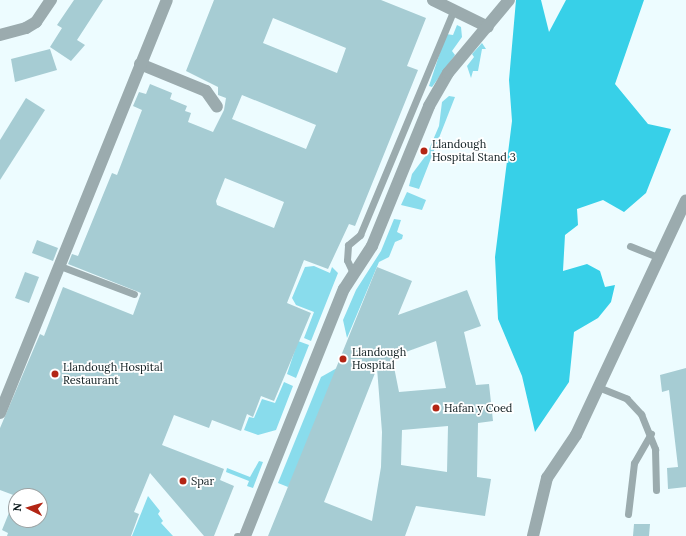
<!DOCTYPE html>
<html>
<head>
<meta charset="utf-8">
<style>
	body { margin:0 }
	#map { position:relative; width:686px; height:536px; overflow:hidden; background:#edfcff; font-family:Lora,serif }
	div>[style] { position:absolute }
	.green>* { inset:0; background:#89dcec }
	.forest>* { inset:0; background:#37d0e8 }
	.building>* { inset:0; background:#a6ccd3 }
	.lane>* { height:7px; margin:-3.5px; padding:0 3.5px; transform-origin:3.5px; border-radius:3.5px; background:#9babae }
	.street>* { height:12px; margin:-6px; padding:0 6px; transform-origin:6px; border-radius:6px; background:#9babae }
	.dots>* { width:11px; height:11px; translate:-50% -50%; box-sizing:border-box; border:2px solid #fff; border-radius:50% }
	span { translate:-50% -50%; white-space:nowrap; text-align:center; line-height:1.15; -webkit-text-stroke:3.5px #fff; paint-order:stroke }
	.poi-label { font-size:11px; color:#0b191c }
	.left { translate:0 -50%; text-align:left }
	.north { position:absolute; left:8px; top:488px; width:40px; height:40px; box-sizing:border-box; background:#fff; border:1px solid #9da3a4; border-radius:50%; rotate:275deg; font-size:11px; font-weight:700; line-height:16px; text-align:center; color:#0b191c }
	.north::after { content:''; display:block; margin:auto; width:14px; height:18px; background:#b32514; clip-path:polygon(50% 0,100% 100%,50% 72%,0 100%) }
</style>
</head>
<body>
<div id="map">
	<div class="green">
		<i style="clip-path:polygon(457px 25px,461px 27px,462px 37px,452px 51px,455px 55px,432px 87px,429px 86px,446px 34px,453px 35px)"></i>
		<i style="clip-path:polygon(482px 43px,486px 49px,482px 49px,478px 71px,473px 71px,471px 78px,467px 66px,474px 57px,472px 54px)"></i>
		<i style="clip-path:polygon(449px 96px,455px 97px,419px 189px,409px 186px,412px 174px,427px 154px,439px 126px,442px 102px)"></i>
		<i style="clip-path:polygon(407px 192px,426px 200px,422px 210px,401px 205px)"></i>
		<i style="clip-path:polygon(394px 219px,401px 220px,397px 232px,403px 235px,402px 239px,395px 242px,389px 257px,379px 262px,347px 338px,343px 320px,356px 290px,381px 251px)"></i>
		<i style="clip-path:polygon(314px 266px,330px 273px,332px 267px,338px 273px,311px 341px,304px 338px,314px 312px,296px 305px,292px 298px,305px 267px)"></i>
		<i style="clip-path:polygon(298px 341px,309px 345px,296px 378px,287px 374px)"></i>
		<i style="clip-path:polygon(337px 368px,291px 482px,288px 487px,278px 483px,321px 377px)"></i>
		<i style="clip-path:polygon(284px 382px,293px 386px,276px 430px,258px 435px,244px 430px,249px 417px,254px 418px,262px 399px,275px 403px)"></i>
		<i style="clip-path:polygon(259px 461px,263px 462px,253px 488px,247px 486px,249px 481px,226px 472px,227px 468px,250px 477px)"></i>
		<i style="clip-path:polygon(148px 496px,160px 511px,158px 514px,163px 521px,161px 523px,173px 536px,132px 536px)"></i>
	</div>
	<div class="forest">
		<i style="clip-path:polygon(516px 0,541px 0,549px 32px,566px 0,644px 0,615px 84px,648px 124px,671px 129px,646px 193px,624px 212px,603px 200px,577px 209px,578px 225px,565px 235px,563px 271px,587px 264px,600px 271px,605px 287px,615px 285px,611px 302px,598px 318px,574px 332px,569px 382px,535px 432px,522px 376px,498px 319px,495px 257px,512px 121px,509px 80px)"></i>
	</div>
	<div class="building">
		<i style="clip-path:polygon(74px 0,103px 0,77px 40px,85px 45px,71px 61px,50px 47px,62px 28px,57px 25px)"></i>
		<i style="clip-path:polygon(evenodd,214px 0,381px 0,426px 18px,407px 66px,418px 70px,355px 226px,349px 224px,328px 269px,304px 260px,287px 303px,311px 313px,274px 401px,261px 396px,253px 417px,247px 414px,241px 431px,212px 420px,209px 428px,174px 415px,162px 445px,224px 469px,220px 480px,234px 486px,214px 536px,204px 536px,150px 473px,134px 512px,139px 514px,131px 536px,7px 536px,8px 533px,2px 530px,15px 498px,16px 520px,40px 520px,40px 496px,16px 496px,0 490px,0 428px,40px 334px,44px 336px,63px 287px,133px 315px,141px 293px,68px 264px,72px 254px,78px 256px,112px 173px,117px 175px,142px 110px,133px 106px,139px 92px,146px 94px,150px 84px,172px 93px,170px 99px,187px 106px,185px 111px,191px 113px,188px 122px,213px 132px,224px 110px,226px 98px,218px 95px,218px 87px,186px 71px,214px 0,273px 18px,346px 48px,337px 73px,263px 43px,273px 18px,214px 0,242px 95px,316px 125px,306px 149px,232px 119px,242px 95px,214px 0,225px 178px,284px 202px,274px 228px,217px 205px,216px 201px,225px 178px)"></i>
		<i style="clip-path:polygon(50px 49px,57px 70px,15px 82px,11px 59px)"></i>
		<i style="clip-path:polygon(26px 98px,45px 110px,0 180px,0 140px)"></i>
		<i style="clip-path:polygon(37px 240px,58px 248px,53px 261px,32px 253px)"></i>
		<i style="clip-path:polygon(evenodd,377px 267px,412px 281px,398px 315px,467px 290px,481px 326px,464px 332px,476px 385px,489px 384px,493px 421px,478px 423px,477px 477px,491px 479px,485px 516px,416px 506px,405px 536px,268px 536px,377px 267px,436px 341px,446px 388px,399px 392px,392px 357px,436px 341px,377px 267px,377px 368px,382px 432px,381px 467px,372px 521px,324px 502px,377px 368px,377px 267px,448px 426px,447px 472px,401px 465px,402px 430px,448px 426px)"></i>
		<i style="clip-path:polygon(25px 272px,39px 277px,29px 303px,15px 298px)"></i>
		<i style="clip-path:polygon(686px 368px,686px 487px,668px 489px,667px 468px,678px 467px,669px 390px,662px 392px,660px 375px)"></i>
		<i style="clip-path:polygon(634px 524px,650px 524px,649px 536px,633px 536px)"></i>
	</div>
	<div class="lane">
		<i style="left:630px;top:246px;width:31px;rotate:22deg"></i>
		<i style="left:60px;top:266px;width:79px;rotate:20.7deg"></i>
		<i style="left:353px;top:273px;width:14px;rotate:-115deg"></i>
		<i style="left:347px;top:260px;width:15px;rotate:-86deg"></i>
		<i style="left:348px;top:245px;width:16px;rotate:-40deg"></i>
		<i style="left:360px;top:235px;width:245px;rotate:-67.4deg"></i>
		<i style="left:598px;top:387px;width:31px;rotate:22deg"></i>
		<i style="left:627px;top:399px;width:21px;rotate:47deg"></i>
		<i style="left:641px;top:414px;width:38px;rotate:68deg"></i>
		<i style="left:655px;top:449px;width:41px;rotate:88.6deg"></i>
		<i style="left:628px;top:514px;width:51px;rotate:-83.3deg"></i>
		<i style="left:634px;top:463px;width:34px;rotate:-60deg"></i>
		<i style="left:237px;top:536px;width:1px"></i>
	</div>
	<div class="street">
		<i style="left:433px;top:0;width:61px;rotate:26.1deg"></i>
		<i style="left:0;top:35px;width:27px;rotate:-15deg"></i>
		<i style="left:26px;top:28px;width:12px;rotate:-31deg"></i>
		<i style="left:36px;top:22px;width:27px;rotate:-56deg"></i>
		<i style="left:140px;top:64px;width:71px;rotate:22.2deg"></i>
		<i style="left:206px;top:91px;width:19px;rotate:55deg"></i>
		<i style="left:0;top:413px;width:445px;rotate:-68deg"></i>
		<i style="left:245px;top:536px;width:266px;rotate:-68.2deg"></i>
		<i style="left:344px;top:289px;width:51px;rotate:-56.9deg"></i>
		<i style="left:372px;top:246px;width:151px;rotate:-67.8deg"></i>
		<i style="left:429px;top:106px;width:38px;rotate:-60deg"></i>
		<i style="left:448px;top:73px;width:95px;rotate:-50.1deg"></i>
		<i style="left:533px;top:536px;width:60px;rotate:-76.4deg"></i>
		<i style="left:547px;top:478px;width:52px;rotate:-56deg"></i>
		<i style="left:576px;top:435px;width:259px;rotate:-64.9deg"></i>
	</div>
	<div class="dots">
		<i style="left:424px;top:151px;background:#b32514"></i>
		<i style="left:343px;top:359px;background:#b32514"></i>
		<i style="left:55px;top:374px;background:#b32514"></i>
		<i style="left:436px;top:408px;background:#b32514"></i>
		<i style="left:183px;top:481px;background:#b32514"></i>
	</div>
	<div class="poi-label">
		<span class="left" style="left:432px;top:151px">Llandough<br>Hospital Stand 3</span>
		<span class="left" style="left:352px;top:359px">Llandough<br>Hospital</span>
		<span class="left" style="left:63px;top:374px">Llandough Hospital<br>Restaurant</span>
		<span class="left" style="left:444px;top:408px">Hafan y Coed</span>
		<span class="left" style="left:191px;top:481px">Spar</span>
	</div>
	<div class="north">N</div>
</div>
</body>
</html>
